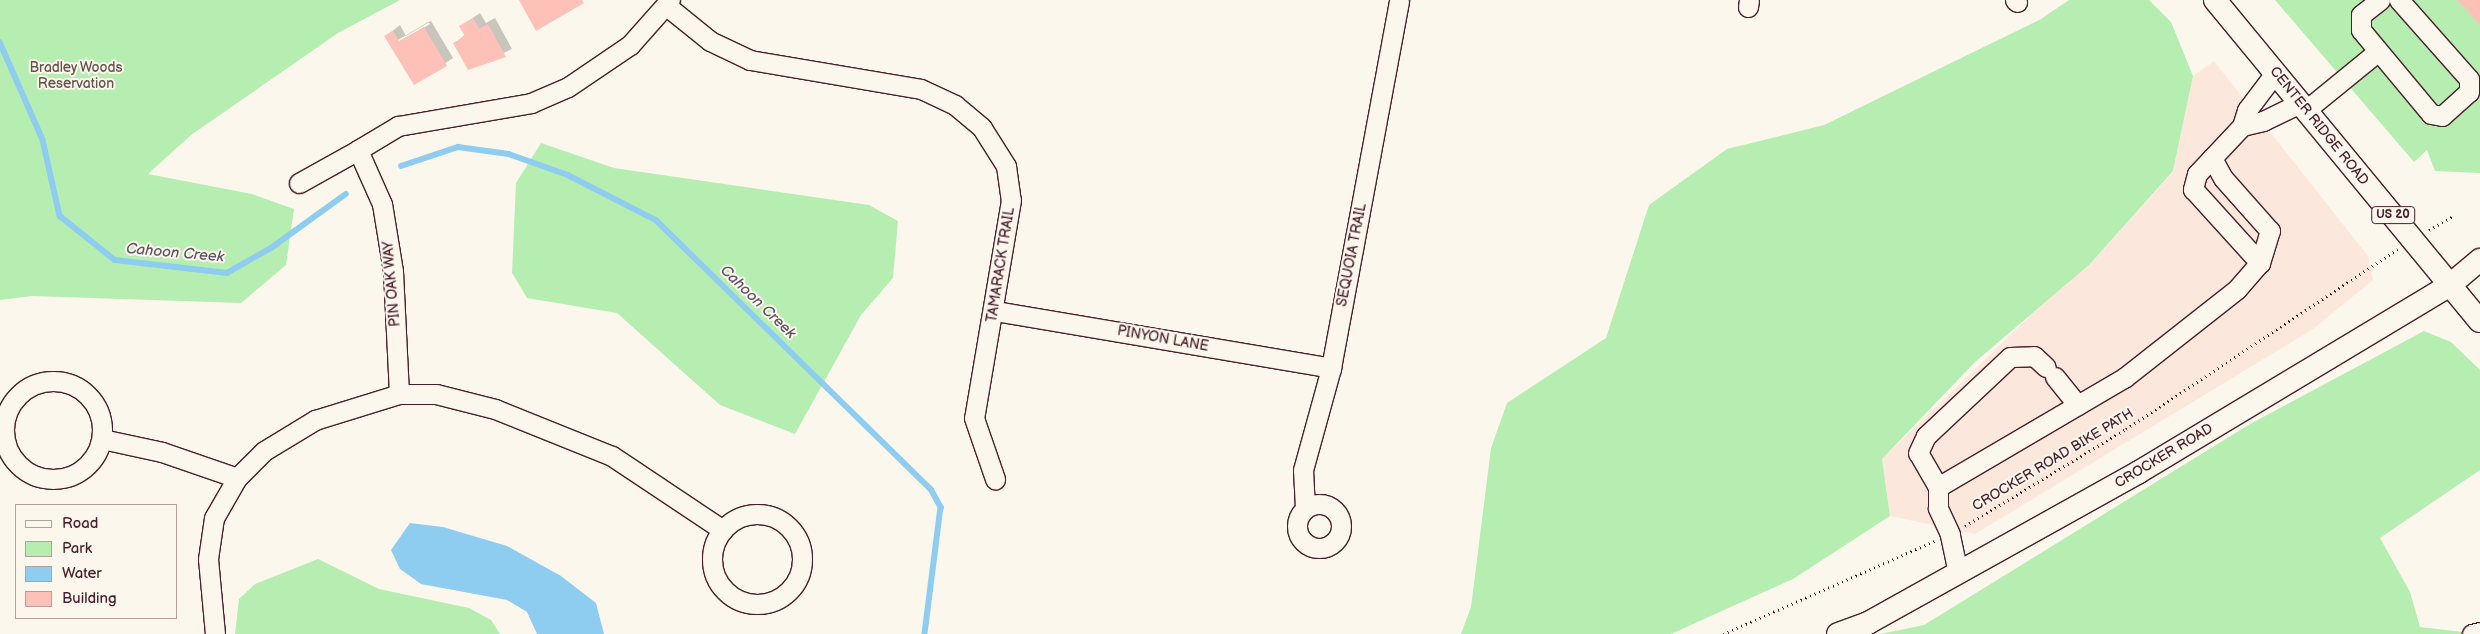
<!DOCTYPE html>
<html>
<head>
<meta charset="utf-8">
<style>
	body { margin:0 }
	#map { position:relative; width:2480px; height:634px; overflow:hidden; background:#fbf7ec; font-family:"Balsamiq Sans",sans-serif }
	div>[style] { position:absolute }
	.built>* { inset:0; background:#fce7dc }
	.green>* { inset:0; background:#b6eeb2 }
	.water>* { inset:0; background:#8fcdf0 }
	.shadow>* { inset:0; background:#0003 }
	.stream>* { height:5.5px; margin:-2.75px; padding:0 2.75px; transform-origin:2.75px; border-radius:2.75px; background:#8fcdf0 }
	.building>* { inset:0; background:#fdc1b8 }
	.path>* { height:3px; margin-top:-1.5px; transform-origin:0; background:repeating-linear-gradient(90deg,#4a1f2b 0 1px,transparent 0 5px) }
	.roads { filter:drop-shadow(1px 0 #4a1f2b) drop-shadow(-1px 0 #4a1f2b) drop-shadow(0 1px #4a1f2b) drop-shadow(0 -1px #4a1f2b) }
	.minor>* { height:19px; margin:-9.5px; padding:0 9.5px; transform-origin:9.5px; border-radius:9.5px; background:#fbf7ec }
	.minor>.ring { margin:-9.5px; padding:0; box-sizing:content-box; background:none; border:19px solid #fbf7ec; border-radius:50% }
	.major>* { height:22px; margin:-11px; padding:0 11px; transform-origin:11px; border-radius:11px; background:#fbf7ec }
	span { translate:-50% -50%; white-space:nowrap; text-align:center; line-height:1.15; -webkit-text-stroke:4px #fbf7ec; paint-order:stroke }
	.shield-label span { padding:1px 4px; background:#fbf7ec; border:1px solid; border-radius:4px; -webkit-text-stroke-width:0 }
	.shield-label { font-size:12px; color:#4a1f2b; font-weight:700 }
	.park-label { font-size:14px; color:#65534d }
	.street-label { font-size:14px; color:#4a1f2b }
	.water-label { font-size:15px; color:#5f5366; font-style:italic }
	.legend { position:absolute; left:15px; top:504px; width:162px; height:115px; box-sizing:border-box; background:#fbf7ec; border:1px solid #b4a19f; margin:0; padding:6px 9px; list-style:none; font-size:15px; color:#4a1f2b }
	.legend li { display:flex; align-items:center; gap:10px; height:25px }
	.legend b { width:25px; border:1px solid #b4a19f }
</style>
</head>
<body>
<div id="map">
	<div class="built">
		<i style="clip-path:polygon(2214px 61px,2368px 256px,2373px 280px,2313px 329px,1975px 534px,1890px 516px,1882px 459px,2033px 313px,2089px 265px,2173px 172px,2193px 76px)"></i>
	</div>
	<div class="green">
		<i style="clip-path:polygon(0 0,400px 0,338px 33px,191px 135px,148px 174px,252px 194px,294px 209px,286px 265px,241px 303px,32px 296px,0 300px)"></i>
		<i style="clip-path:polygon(2069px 0,2149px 0,2171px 22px,2193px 76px,2173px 171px,2089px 265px,1975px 362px,1882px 459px,1890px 516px,1793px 579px,1671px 634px,1461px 634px,1471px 607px,1491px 448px,1507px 403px,1606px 338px,1649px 205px,1727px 149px,1824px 125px,2041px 19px)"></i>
		<i style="clip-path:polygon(2275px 0,2480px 0,2480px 173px,2435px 171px,2427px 150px,2414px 162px)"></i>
		<i style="clip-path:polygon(541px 143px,614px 168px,869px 205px,898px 221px,893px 278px,861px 315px,795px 434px,720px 405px,617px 313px,527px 298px,512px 273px,516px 183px)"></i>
		<i style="clip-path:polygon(2424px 331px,2451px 342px,2480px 370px,2480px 470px,2380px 538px,2410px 592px,2420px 627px,2480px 634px,1880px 634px,1924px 625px,2250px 424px)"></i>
		<i style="clip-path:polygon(318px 559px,379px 589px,469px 608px,491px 620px,500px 634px,235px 634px,239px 599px,255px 584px)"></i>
	</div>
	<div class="water">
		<i style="clip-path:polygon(410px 523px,443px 527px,507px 546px,561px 576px,596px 603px,604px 634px,537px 634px,527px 612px,507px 600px,421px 584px,400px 569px,391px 550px)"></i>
	</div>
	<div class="shadow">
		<i style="clip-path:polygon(480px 13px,486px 23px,495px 18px,512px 49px,469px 69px,454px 44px,466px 34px,461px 26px)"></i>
		<i style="clip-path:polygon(evenodd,431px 21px,453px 58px,414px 84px,386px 36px,400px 25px,406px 36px,431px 21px,428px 22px,430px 24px,398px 43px,398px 40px,428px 22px)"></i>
	</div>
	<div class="stream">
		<i style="left:0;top:42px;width:107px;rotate:66.3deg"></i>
		<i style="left:43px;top:140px;width:78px;rotate:77.4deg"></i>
		<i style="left:60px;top:216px;width:70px;rotate:38.7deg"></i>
		<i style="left:115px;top:260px;width:113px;rotate:6.6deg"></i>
		<i style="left:227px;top:273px;width:51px;rotate:-29.6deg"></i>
		<i style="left:271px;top:248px;width:92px;rotate:-35.8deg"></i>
		<i style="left:401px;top:166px;width:60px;rotate:-18.4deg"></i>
		<i style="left:458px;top:147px;width:51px;rotate:7.8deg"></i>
		<i style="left:509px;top:154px;width:63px;rotate:19.6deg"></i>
		<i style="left:568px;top:175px;width:99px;rotate:27.1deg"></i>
		<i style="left:656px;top:220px;width:385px;rotate:44.4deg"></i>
		<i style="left:931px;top:489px;width:21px;rotate:61deg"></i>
		<i style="left:941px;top:507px;width:128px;rotate:97.2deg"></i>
	</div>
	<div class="building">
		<i style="clip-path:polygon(519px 0,582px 0,584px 3px,536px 31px)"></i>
		<i style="clip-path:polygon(2457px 0,2480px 0,2480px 25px)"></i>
		<i style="clip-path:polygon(473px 18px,479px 29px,488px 24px,506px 57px,468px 70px,453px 43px,465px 36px,459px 26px)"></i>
		<i style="clip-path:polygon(424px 27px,447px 66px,414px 85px,384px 36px,393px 31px,399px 41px)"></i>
	</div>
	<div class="path">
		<i style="left:2429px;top:230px;width:28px;rotate:-30deg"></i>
		<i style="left:1965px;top:526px;width:188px;rotate:-31.1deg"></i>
		<i style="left:2126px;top:429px;width:326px;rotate:-33.5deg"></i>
		<i style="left:1723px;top:634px;width:232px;rotate:-23.7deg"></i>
	</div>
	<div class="roads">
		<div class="minor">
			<i style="left:2015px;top:0;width:3px;rotate:45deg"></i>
			<i style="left:2380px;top:0;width:24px;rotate:142deg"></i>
			<i style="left:2361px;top:15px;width:15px;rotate:90deg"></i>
			<i style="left:2361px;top:30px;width:109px;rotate:50.2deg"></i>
			<i style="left:2431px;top:114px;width:11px;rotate:10deg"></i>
			<i style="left:2442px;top:116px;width:36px;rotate:-42deg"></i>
			<i style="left:2469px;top:92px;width:13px;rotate:-90deg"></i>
			<i style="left:2469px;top:79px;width:106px;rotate:-131.5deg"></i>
			<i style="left:668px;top:7px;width:54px;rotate:39deg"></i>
			<i style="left:710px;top:41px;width:44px;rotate:25.4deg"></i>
			<i style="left:750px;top:60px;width:173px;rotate:9.6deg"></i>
			<i style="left:921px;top:89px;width:38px;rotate:25deg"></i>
			<i style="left:955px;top:105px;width:35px;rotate:40deg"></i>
			<i style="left:982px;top:128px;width:45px;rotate:57.7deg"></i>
			<i style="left:1006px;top:166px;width:34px;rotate:82deg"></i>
			<i style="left:1011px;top:200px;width:221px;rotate:99.6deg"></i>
			<i style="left:974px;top:418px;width:65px;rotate:71deg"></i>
			<i style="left:1748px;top:7px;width:7px;rotate:-82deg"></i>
			<i style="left:2275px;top:73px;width:46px;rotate:127.1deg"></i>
			<i style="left:2247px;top:110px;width:17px;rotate:107deg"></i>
			<i style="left:2242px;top:126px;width:22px;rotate:-13deg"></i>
			<i style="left:2263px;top:121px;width:41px;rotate:-25.9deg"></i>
			<i style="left:2306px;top:110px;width:92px;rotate:-39.2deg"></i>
			<i style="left:2212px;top:158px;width:22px;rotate:133deg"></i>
			<i style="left:2197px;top:174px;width:16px;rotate:105deg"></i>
			<i style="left:2193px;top:189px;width:100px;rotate:47.8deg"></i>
			<i style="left:299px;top:183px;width:68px;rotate:-29.2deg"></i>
			<i style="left:995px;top:311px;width:341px;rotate:9.6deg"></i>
			<i style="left:2055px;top:377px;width:36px;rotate:51deg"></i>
			<i class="ring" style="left:4px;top:381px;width:79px;height:79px"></i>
			<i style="left:399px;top:394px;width:123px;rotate:-92.8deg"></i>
			<i style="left:393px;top:271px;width:68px;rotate:-99.3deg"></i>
			<i style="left:382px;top:204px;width:59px;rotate:-114deg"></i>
			<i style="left:358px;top:150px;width:47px;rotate:-31deg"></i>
			<i style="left:398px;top:126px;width:135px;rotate:-9.8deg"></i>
			<i style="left:531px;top:103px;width:40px;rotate:-23.4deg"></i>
			<i style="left:568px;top:87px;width:75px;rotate:-34.1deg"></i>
			<i style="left:630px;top:45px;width:60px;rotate:-48.4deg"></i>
			<i style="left:102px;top:439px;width:61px;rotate:12.2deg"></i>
			<i style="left:162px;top:452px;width:79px;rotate:19.1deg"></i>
			<i style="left:1938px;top:487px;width:39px;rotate:-120deg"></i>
			<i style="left:1918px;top:453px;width:19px;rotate:-65deg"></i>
			<i style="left:1926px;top:436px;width:115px;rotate:-43.2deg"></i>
			<i style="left:2010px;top:357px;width:24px;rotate:-2deg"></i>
			<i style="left:2034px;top:356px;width:16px;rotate:43deg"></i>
			<i class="ring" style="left:1297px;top:504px;width:25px;height:25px"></i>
			<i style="left:1305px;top:508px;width:38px;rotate:-93deg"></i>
			<i style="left:1303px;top:470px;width:106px;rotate:-74.6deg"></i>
			<i style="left:1331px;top:368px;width:374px;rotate:-79.5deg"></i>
			<i class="ring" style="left:712px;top:514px;width:71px;height:71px"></i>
			<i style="left:1958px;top:573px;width:40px;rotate:-102deg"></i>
			<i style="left:1950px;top:534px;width:29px;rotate:-115deg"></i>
			<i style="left:1938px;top:508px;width:21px;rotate:-90deg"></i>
			<i style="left:1938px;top:487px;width:216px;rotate:-30.4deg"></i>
			<i style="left:2124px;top:378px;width:144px;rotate:-38.2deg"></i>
			<i style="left:2237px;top:289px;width:35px;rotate:-49deg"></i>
			<i style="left:2260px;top:263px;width:34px;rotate:-73deg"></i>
			<i style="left:2270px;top:231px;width:71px;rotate:-131.6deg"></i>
			<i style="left:2223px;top:178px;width:23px;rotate:-119deg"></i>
			<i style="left:2212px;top:158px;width:44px;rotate:-46.8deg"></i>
			<i style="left:215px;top:634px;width:75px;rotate:-95.3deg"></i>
			<i style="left:208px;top:559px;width:41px;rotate:-81.7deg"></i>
			<i style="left:214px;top:518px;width:46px;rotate:-60.1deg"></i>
			<i style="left:237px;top:478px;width:38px;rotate:-45deg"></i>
			<i style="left:264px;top:451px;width:60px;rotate:-31.3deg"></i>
			<i style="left:315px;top:420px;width:88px;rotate:-17.2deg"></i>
			<i style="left:399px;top:394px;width:37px"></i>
			<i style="left:436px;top:394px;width:61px;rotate:14.3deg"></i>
			<i style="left:495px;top:409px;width:126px;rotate:21.9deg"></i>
			<i style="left:612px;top:456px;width:133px;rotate:33.7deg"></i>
			<i style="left:2472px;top:634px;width:8px;rotate:-14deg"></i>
		</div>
		<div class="major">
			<i style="left:2215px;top:0;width:416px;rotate:50.5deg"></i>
			<i style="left:1838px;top:634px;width:32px;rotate:-20deg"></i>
			<i style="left:1868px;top:623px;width:310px;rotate:-29.1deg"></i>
			<i style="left:2139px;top:472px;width:363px;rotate:-31deg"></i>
			<i style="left:2450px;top:285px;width:39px;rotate:-40deg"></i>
		</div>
	</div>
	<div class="shield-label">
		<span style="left:2393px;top:215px">US 20</span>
	</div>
	<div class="park-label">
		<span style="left:76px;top:76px">Bradley Woods<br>Reservation</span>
	</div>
	<div class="street-label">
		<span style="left:2319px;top:126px;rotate:51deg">CENTER RIDGE ROAD</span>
		<span style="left:1352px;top:255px;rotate:-79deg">SEQUOIA TRAIL</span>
		<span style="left:1001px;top:265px;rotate:-81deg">TAMARACK TRAIL</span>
		<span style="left:392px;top:284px;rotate:-95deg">PIN OAK WAY</span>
		<span style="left:1163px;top:339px;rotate:10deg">PINYON LANE</span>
		<span style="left:2164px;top:456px;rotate:-31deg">CROCKER ROAD</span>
		<span style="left:2053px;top:460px;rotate:-31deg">CROCKER ROAD BIKE PATH</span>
	</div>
	<div class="water-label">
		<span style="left:175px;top:253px;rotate:5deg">Cahoon Creek</span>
		<span style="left:758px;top:302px;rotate:44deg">Cahoon Creek</span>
	</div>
	<ul class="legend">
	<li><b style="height:6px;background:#fbf7ec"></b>Road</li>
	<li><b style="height:14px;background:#b6eeb2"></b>Park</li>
	<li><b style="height:14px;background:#8fcdf0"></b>Water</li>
	<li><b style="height:14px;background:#fdc1b8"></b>Building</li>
	</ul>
</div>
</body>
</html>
